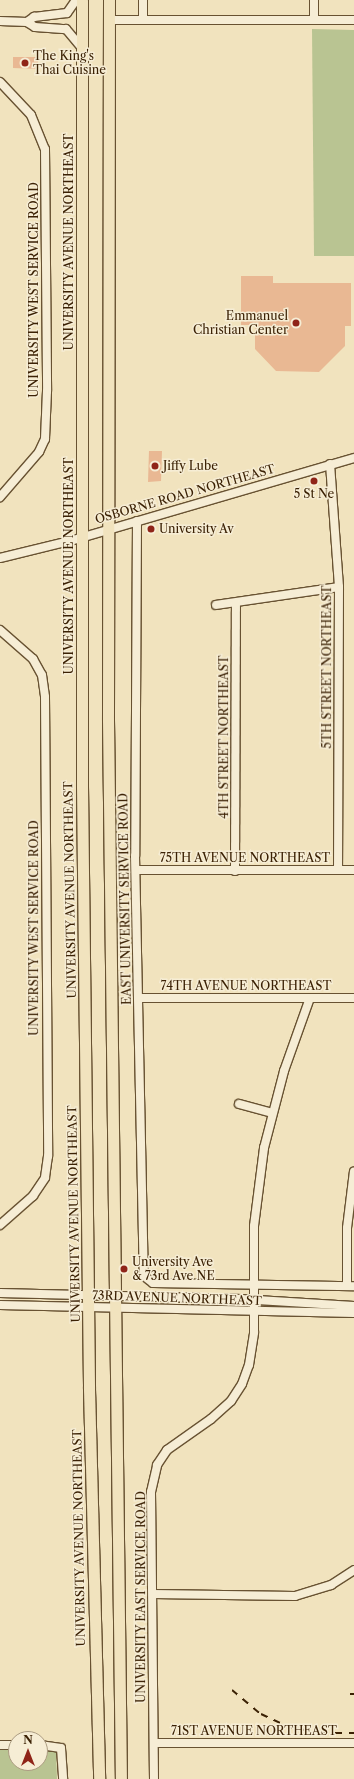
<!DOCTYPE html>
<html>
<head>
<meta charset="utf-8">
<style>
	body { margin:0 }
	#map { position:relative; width:354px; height:1779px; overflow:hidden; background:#f1e3be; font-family:"Libre Caslon Text",serif }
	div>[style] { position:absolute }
	.green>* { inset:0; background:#b9c492 }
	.building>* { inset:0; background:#e9b893 }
	.roads { filter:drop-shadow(1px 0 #685232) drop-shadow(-1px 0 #685232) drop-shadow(0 1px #685232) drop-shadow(0 -1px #685232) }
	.minor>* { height:8px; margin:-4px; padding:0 4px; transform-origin:4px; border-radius:4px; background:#f6edd5 }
	.major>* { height:11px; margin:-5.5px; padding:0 5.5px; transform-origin:5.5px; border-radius:5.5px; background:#f1e3be }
	.rail>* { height:2px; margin-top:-1px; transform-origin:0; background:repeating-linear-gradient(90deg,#3b2104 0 7px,transparent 0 14px) }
	.dots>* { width:11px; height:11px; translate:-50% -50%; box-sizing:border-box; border:2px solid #f6edd5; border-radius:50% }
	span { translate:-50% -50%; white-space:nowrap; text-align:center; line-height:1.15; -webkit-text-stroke:3px #f6edd5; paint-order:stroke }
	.poi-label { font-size:12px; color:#3b2104 }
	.left { translate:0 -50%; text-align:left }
	.right { translate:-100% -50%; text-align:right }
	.street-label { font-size:12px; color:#3b2104 }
	.north { position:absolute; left:8px; top:1731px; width:40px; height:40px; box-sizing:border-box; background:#f6edd5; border:1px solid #ab9b81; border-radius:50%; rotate:0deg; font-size:11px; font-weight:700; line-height:16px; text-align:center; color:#3b2104 }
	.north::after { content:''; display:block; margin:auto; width:14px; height:18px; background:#8f2418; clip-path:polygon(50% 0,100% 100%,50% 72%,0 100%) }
</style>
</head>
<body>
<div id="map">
	<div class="green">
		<i style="clip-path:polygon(312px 29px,354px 30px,354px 256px,314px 256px)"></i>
		<i style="clip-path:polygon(0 1749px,16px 1749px,16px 1763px,40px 1763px,40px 1749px,56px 1749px,57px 1779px,0 1779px)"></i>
	</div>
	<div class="building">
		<i style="clip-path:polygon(13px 57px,38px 57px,38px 69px,13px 68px)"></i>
		<i style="clip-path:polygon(241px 276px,273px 276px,273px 283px,351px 283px,351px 326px,345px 326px,345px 346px,319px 372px,276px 371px,255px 349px,255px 325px,241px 325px)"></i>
		<i style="clip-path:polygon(149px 451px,162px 451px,161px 481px,148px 482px)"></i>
	</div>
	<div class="roads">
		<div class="minor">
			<i style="left:314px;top:0;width:19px;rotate:90deg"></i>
			<i style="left:109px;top:20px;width:245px"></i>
			<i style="left:143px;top:20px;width:20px;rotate:-90deg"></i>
			<i style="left:0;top:21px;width:27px;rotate:2deg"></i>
			<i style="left:27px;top:22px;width:9px;rotate:32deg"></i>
			<i style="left:35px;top:27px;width:31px;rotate:4deg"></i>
			<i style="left:66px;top:29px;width:25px;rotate:50deg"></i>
			<i style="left:27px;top:22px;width:9px;rotate:-36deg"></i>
			<i style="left:34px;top:17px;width:33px;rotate:-7deg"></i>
			<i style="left:67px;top:13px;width:16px;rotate:-55deg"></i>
			<i style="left:0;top:82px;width:45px;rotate:46.8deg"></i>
			<i style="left:31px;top:115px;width:37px;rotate:68deg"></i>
			<i style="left:45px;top:149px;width:242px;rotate:89.5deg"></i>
			<i style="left:47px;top:391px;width:48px;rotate:92.4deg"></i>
			<i style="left:45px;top:439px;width:14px;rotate:115deg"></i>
			<i style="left:39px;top:452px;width:60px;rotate:130.9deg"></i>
			<i style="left:330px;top:464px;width:123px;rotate:85.8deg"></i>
			<i style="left:339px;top:587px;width:283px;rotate:90.2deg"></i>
			<i style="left:137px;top:521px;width:335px;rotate:90.3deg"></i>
			<i style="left:135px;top:856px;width:420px;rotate:88.8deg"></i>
			<i style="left:144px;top:1276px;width:11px;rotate:38deg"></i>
			<i style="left:153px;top:1283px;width:201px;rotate:0.9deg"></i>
			<i style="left:0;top:558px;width:72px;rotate:-13.7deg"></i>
			<i style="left:70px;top:541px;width:296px;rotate:-16.3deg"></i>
			<i style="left:216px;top:605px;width:124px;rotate:-8.3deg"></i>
			<i style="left:0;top:630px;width:44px;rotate:41.3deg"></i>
			<i style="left:33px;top:659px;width:18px;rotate:61deg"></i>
			<i style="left:42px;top:675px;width:22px;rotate:82deg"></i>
			<i style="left:45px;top:697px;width:459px;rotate:89.6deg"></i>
			<i style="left:48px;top:1156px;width:22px;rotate:98deg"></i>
			<i style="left:45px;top:1178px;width:22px;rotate:124deg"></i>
			<i style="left:33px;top:1196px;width:44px;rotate:138.7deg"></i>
			<i style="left:136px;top:870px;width:218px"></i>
			<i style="left:235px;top:871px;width:268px;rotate:-89.8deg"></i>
			<i style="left:139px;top:998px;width:215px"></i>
			<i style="left:239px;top:1104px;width:34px;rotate:15deg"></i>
			<i style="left:347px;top:1286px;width:58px;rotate:-90deg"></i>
			<i style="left:347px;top:1228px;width:57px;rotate:-83deg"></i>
			<i style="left:0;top:1293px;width:241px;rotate:1.4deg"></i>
			<i style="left:241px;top:1299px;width:113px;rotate:3.5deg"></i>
			<i style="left:0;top:1305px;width:354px;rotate:1.3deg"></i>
			<i style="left:153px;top:1594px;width:142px;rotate:0.8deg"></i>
			<i style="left:295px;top:1596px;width:38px;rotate:-17deg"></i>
			<i style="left:331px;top:1585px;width:27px;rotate:-33deg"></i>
			<i style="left:154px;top:1743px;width:200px"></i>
			<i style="left:0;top:1745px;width:16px"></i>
			<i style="left:40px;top:1745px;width:21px;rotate:8deg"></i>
			<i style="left:61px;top:1748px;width:31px;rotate:86deg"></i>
			<i style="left:154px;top:1779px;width:287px;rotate:-90.6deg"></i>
			<i style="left:151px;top:1492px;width:28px;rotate:-77deg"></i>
			<i style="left:157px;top:1465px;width:18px;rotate:-56deg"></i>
			<i style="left:167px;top:1450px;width:54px;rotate:-35.2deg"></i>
			<i style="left:211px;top:1419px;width:27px;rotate:-42deg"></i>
			<i style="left:231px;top:1401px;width:20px;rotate:-57deg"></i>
			<i style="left:242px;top:1384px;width:20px;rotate:-70deg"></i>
			<i style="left:249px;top:1365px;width:33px;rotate:-81deg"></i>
			<i style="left:254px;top:1332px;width:106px;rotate:-90deg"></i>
			<i style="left:254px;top:1226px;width:79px;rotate:-82.7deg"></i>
			<i style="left:264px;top:1148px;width:80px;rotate:-75.4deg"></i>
			<i style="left:284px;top:1071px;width:77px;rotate:-70.4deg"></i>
		</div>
		<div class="major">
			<i style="left:82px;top:0;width:786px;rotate:90deg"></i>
			<i style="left:82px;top:786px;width:603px;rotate:89.33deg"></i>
			<i style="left:89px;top:1389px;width:390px;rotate:88.5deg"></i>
			<i style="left:109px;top:0;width:720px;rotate:90.08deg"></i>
			<i style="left:108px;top:720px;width:1059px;rotate:89.3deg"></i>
		</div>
	</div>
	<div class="rail">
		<i style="left:232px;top:1690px;width:38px;rotate:40deg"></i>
		<i style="left:261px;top:1714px;width:31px;rotate:25deg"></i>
		<i style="left:289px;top:1727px;width:33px;rotate:11deg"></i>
		<i style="left:321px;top:1733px;width:33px"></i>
		<i style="left:350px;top:1694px;width:4px"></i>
	</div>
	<div class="dots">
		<i style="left:25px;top:63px;background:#8f2418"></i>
		<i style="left:296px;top:323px;background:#8f2418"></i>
		<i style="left:155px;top:466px;background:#8f2418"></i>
		<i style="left:314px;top:481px;background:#8f2418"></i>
		<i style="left:151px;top:529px;background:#8f2418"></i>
		<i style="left:124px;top:1269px;background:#8f2418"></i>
	</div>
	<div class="poi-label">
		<span class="left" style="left:33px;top:63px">The King's<br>Thai Cuisine</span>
		<span class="right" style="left:288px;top:323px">Emmanuel<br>Christian Center</span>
		<span class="left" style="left:163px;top:466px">Jiffy Lube</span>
		<span style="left:314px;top:494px">5 St Ne</span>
		<span class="left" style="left:159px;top:529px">University Av</span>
		<span class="left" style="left:132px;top:1269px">University Ave<br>&amp; 73rd Ave NE</span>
	</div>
	<div class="street-label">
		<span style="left:69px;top:242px;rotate:-90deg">UNIVERSITY AVENUE NORTHEAST</span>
		<span style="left:34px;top:290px;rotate:-90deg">UNIVERSITY WEST SERVICE ROAD</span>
		<span style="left:185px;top:494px;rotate:-16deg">OSBORNE ROAD NORTHEAST</span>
		<span style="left:69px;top:566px;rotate:-90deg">UNIVERSITY AVENUE NORTHEAST</span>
		<span style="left:327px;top:667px;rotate:-90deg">5TH STREET NORTHEAST</span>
		<span style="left:224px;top:737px;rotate:-90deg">4TH STREET NORTHEAST</span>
		<span style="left:245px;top:858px">75TH AVENUE NORTHEAST</span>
		<span style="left:70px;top:890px;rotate:-91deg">UNIVERSITY AVENUE NORTHEAST</span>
		<span style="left:125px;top:899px;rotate:-91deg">EAST UNIVERSITY SERVICE ROAD</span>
		<span style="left:34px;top:928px;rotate:-90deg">UNIVERSITY WEST SERVICE ROAD</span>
		<span style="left:246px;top:986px">74TH AVENUE NORTHEAST</span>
		<span style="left:74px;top:1214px;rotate:-91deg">UNIVERSITY AVENUE NORTHEAST</span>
		<span style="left:177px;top:1298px;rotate:2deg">73RD AVENUE NORTHEAST</span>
		<span style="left:79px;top:1538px;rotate:-91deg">UNIVERSITY AVENUE NORTHEAST</span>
		<span style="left:141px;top:1597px;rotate:-90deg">UNIVERSITY EAST SERVICE ROAD</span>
		<span style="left:254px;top:1731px">71ST AVENUE NORTHEAST</span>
	</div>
	<div class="north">N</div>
</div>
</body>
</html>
